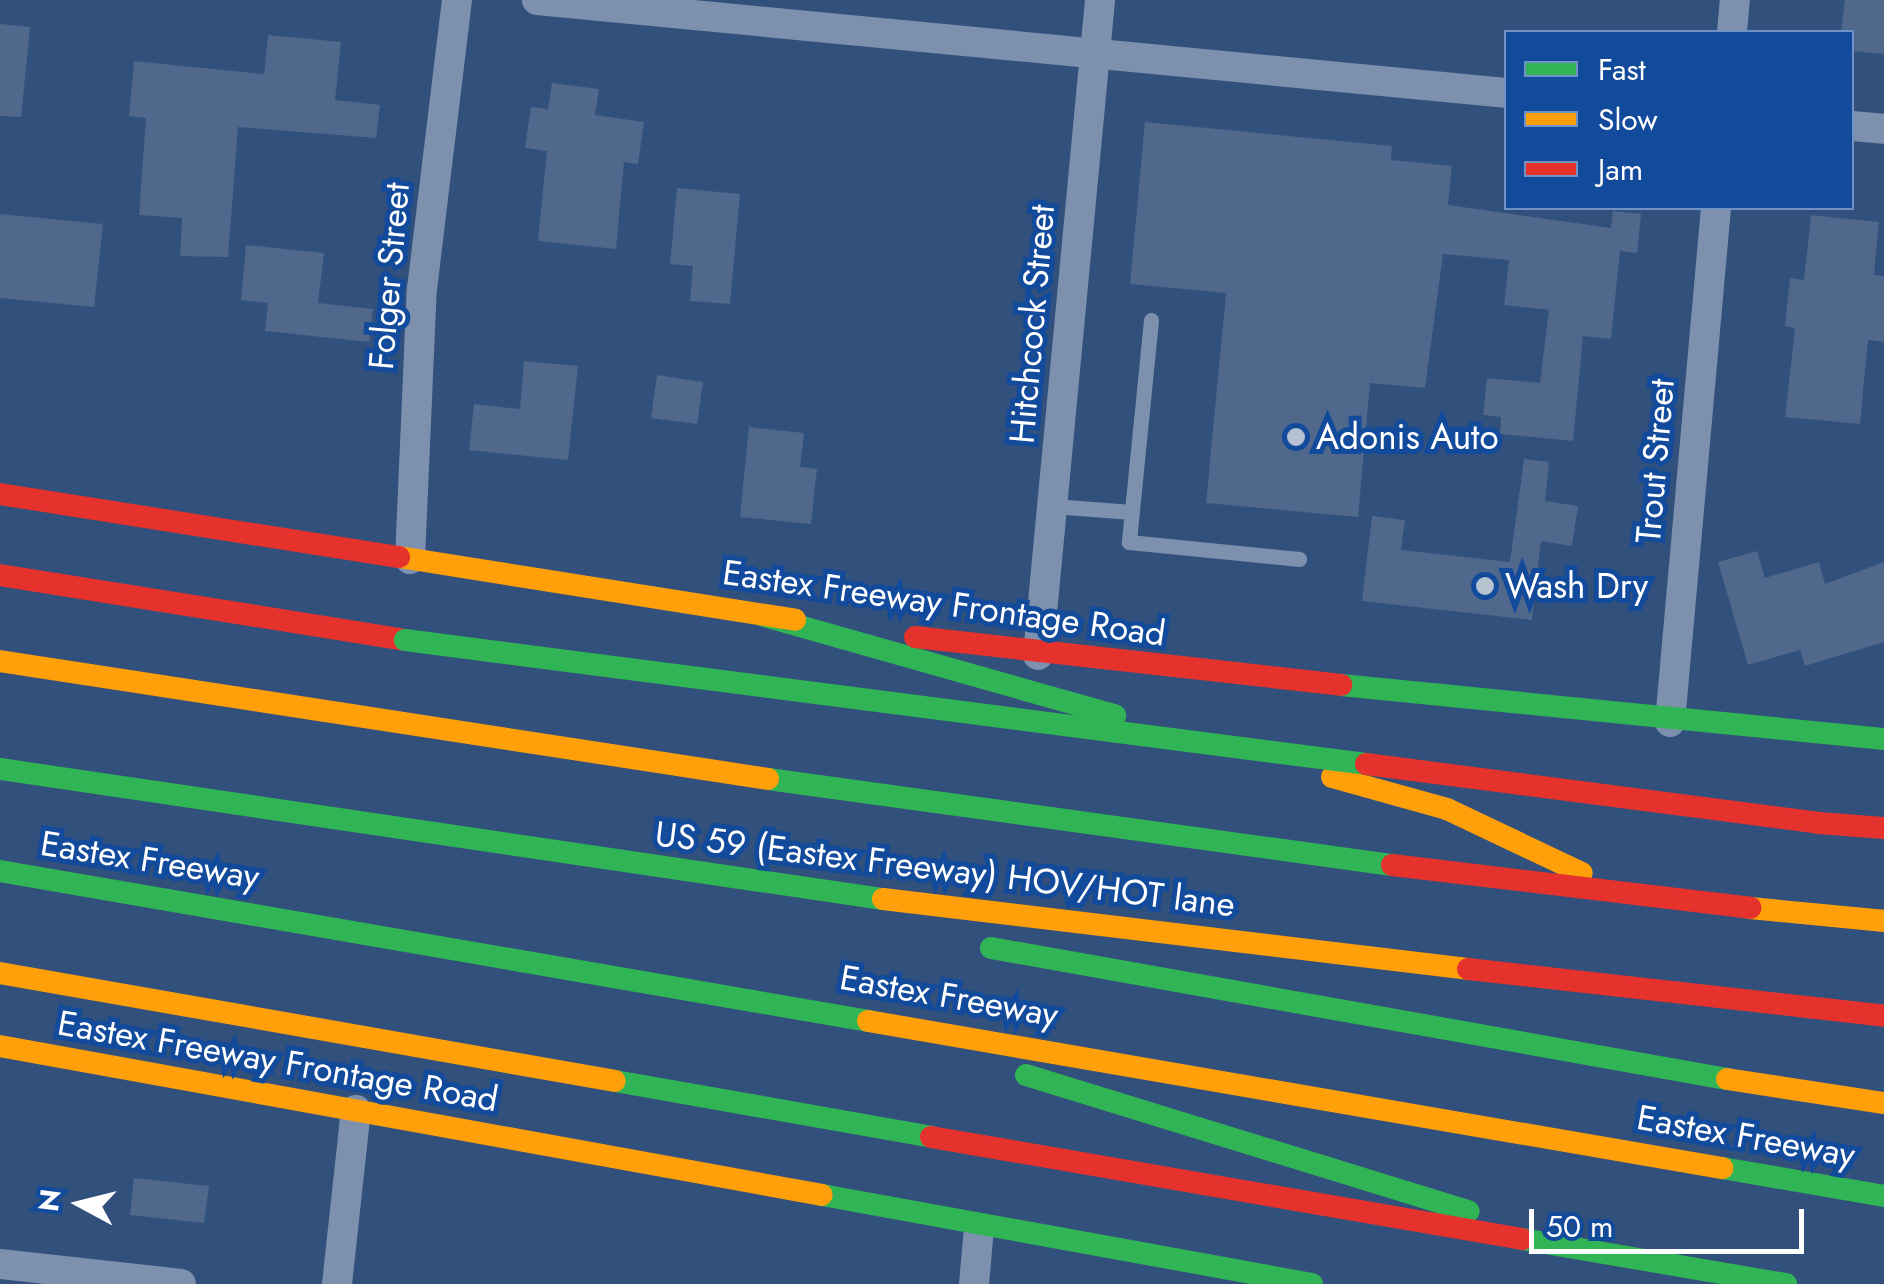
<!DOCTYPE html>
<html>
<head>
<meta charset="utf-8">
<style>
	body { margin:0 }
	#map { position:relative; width:1884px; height:1284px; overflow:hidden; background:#32507c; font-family:Jost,sans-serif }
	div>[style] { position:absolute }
	.building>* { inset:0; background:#4f688b }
	.lane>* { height:15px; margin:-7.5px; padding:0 7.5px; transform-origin:7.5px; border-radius:7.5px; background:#7d91ae }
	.street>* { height:30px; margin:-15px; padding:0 15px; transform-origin:15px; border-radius:15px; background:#7d91ae }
	.fast>* { height:22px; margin:-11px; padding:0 11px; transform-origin:11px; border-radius:11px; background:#30b455 }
	.slow>* { height:22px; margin:-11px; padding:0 11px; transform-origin:11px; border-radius:11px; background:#ff9f0a }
	.jam>* { height:22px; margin:-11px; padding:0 11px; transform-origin:11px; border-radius:11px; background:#e5322d }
	.fast-bridge>* { height:22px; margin:-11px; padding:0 11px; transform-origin:11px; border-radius:11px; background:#30b455 }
	.jam-bridge>* { height:22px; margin:-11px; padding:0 11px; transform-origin:11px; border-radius:11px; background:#e5322d }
	.dots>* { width:28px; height:28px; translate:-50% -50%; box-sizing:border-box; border:5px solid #124a9c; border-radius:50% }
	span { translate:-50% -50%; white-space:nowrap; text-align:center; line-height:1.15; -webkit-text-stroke:10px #124a9c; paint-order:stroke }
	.street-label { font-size:35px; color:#fff }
	.poi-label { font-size:35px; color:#fff }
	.left { translate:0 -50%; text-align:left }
	.legend { position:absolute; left:1504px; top:30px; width:350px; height:180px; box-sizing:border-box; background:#124a9c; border:2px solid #7192c4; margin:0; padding:12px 18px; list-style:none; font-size:30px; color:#fff }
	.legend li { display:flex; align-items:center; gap:20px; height:50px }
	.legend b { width:50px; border:2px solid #7192c4 }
	.north { position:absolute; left:30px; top:1154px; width:100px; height:100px; -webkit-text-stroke:8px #124a9c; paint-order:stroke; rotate:277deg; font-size:28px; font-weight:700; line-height:40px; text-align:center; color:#fff }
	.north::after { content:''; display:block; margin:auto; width:35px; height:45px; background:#fff; clip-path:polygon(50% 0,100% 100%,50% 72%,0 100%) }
	.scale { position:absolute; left:1529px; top:1209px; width:275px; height:45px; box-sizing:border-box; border:5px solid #fff; border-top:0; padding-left:12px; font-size:30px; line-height:35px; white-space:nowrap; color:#fff; -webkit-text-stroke:8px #124a9c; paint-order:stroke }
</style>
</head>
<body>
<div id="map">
	<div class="building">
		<i style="clip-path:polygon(1845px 0,1884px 0,1884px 54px,1852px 51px,1852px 32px,1841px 32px)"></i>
		<i style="clip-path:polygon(0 24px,30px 27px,21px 117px,0 116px)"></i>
		<i style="clip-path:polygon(268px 35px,341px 42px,335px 100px,380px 105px,376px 138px,238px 127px,228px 257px,180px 256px,182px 218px,139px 215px,146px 118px,129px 116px,134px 61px,264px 74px)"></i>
		<i style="clip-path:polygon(552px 83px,599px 89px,595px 115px,644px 122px,638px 164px,624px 162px,616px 249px,538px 241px,547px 151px,525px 148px,531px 107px,548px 109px)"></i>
		<i style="clip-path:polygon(1145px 122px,1392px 146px,1391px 160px,1452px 166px,1448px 205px,1611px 228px,1613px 211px,1641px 214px,1637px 253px,1620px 251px,1611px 339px,1583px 336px,1573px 441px,1500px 434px,1501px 417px,1483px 415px,1487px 378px,1540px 383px,1549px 310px,1504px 305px,1509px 260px,1443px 254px,1425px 388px,1370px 383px,1358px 517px,1206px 503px,1226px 293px,1130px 284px)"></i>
		<i style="clip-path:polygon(677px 188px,740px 194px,730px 304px,690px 301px,693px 266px,670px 264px)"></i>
		<i style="clip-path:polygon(0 214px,103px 224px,94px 307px,0 298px)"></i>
		<i style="clip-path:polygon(1811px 215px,1879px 222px,1874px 275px,1884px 276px,1884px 342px,1868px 340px,1860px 424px,1785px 417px,1795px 328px,1785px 326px,1790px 278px,1804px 280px)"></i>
		<i style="clip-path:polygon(246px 245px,324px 253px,318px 303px,373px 309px,369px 342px,265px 331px,268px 303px,241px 300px)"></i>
		<i style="clip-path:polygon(524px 361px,578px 366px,568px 460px,469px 450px,474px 404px,520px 409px)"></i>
		<i style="clip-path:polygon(657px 375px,703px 382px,697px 424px,651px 418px)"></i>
		<i style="clip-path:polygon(749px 427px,804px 433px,800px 467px,817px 469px,811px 524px,740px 517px)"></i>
		<i style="clip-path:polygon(1524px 459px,1549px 462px,1545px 501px,1578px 506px,1572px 546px,1541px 541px,1532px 620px,1362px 601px,1372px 516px,1405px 520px,1401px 550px,1510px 562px)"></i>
		<i style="clip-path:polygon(1757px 551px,1765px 578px,1819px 562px,1825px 584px,1884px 562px,1884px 642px,1805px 666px,1800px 650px,1748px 665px,1718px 562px)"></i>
		<i style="clip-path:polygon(134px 1178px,209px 1186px,204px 1223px,130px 1215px)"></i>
	</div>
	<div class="lane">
		<i style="left:1151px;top:320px;width:223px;rotate:95.7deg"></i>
		<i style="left:1129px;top:542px;width:171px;rotate:5.7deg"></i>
		<i style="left:1053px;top:506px;width:79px;rotate:4.3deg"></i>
	</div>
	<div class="street">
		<i style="left:537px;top:0;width:973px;rotate:5.48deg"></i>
		<i style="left:1732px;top:32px;width:32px;rotate:-85deg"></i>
		<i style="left:1852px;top:126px;width:32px;rotate:5deg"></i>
		<i style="left:410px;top:559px;width:270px;rotate:-87.5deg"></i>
		<i style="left:422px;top:289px;width:291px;rotate:-83.1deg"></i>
		<i style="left:1038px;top:655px;width:658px;rotate:-84.59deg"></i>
		<i style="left:1670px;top:722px;width:516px;rotate:-84.89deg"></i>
		<i style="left:0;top:1264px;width:182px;rotate:6.3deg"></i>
		<i style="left:337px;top:1284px;width:175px;rotate:-83.8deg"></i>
		<i style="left:974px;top:1284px;width:56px;rotate:-84.9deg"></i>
	</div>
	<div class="fast">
		<i style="left:764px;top:616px;width:365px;rotate:15.8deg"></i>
		<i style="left:1341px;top:685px;width:546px;rotate:5.68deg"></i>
		<i style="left:0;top:769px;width:893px;rotate:8.38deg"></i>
		<i style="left:768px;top:779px;width:630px;rotate:7.85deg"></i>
		<i style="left:0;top:871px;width:881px;rotate:9.8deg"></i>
		<i style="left:991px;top:948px;width:748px;rotate:10.09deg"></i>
		<i style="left:1026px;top:1075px;width:463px;rotate:17.1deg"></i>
		<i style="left:615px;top:1081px;width:321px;rotate:10deg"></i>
		<i style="left:1722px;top:1168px;width:164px;rotate:9.8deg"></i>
		<i style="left:822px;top:1195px;width:498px;rotate:10.3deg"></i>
	</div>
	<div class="slow">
		<i style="left:399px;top:557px;width:401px;rotate:9deg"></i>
		<i style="left:0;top:661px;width:777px;rotate:8.73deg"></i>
		<i style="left:1332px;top:777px;width:119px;rotate:15.5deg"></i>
		<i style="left:1447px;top:809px;width:149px;rotate:25.4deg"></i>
		<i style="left:883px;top:899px;width:589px;rotate:6.82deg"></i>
		<i style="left:1750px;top:908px;width:135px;rotate:5.5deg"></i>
		<i style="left:0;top:973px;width:624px;rotate:9.96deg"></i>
		<i style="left:868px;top:1021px;width:867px;rotate:9.77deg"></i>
		<i style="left:0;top:1046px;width:835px;rotate:10.27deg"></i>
		<i style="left:1727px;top:1079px;width:159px;rotate:8.7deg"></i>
	</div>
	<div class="jam">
		<i style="left:0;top:494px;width:404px;rotate:9deg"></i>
		<i style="left:0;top:575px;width:410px;rotate:9.1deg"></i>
		<i style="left:915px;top:637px;width:429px;rotate:6.4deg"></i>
		<i style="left:1819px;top:823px;width:65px;rotate:4.4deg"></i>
		<i style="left:1392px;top:865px;width:361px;rotate:6.8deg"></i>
		<i style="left:1468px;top:969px;width:419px;rotate:6.4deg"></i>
	</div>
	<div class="fast-bridge">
		<i style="left:405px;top:640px;width:969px;rotate:7.35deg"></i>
		<i style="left:1522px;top:1239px;width:268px;rotate:9.7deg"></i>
	</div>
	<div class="jam-bridge">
		<i style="left:1366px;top:764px;width:457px;rotate:7.4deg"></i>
		<i style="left:931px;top:1137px;width:600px;rotate:9.79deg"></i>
	</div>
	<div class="dots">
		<i style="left:1296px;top:437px;background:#b7c2d1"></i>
		<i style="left:1485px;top:586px;background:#b7c2d1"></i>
	</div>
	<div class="street-label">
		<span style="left:389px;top:276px;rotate:-85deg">Folger Street</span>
		<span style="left:1032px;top:324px;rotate:-85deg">Hitchcock Street</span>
		<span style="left:1655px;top:461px;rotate:-85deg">Trout Street</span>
		<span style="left:944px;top:603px;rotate:8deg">Eastex Freeway Frontage Road</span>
		<span style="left:150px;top:860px;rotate:9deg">Eastex Freeway</span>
		<span style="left:945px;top:869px;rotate:7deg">US 59 (Eastex Freeway) HOV/HOT lane</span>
		<span style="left:949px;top:996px;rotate:10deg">Eastex Freeway</span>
		<span style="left:278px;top:1061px;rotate:10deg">Eastex Freeway Frontage Road</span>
		<span style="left:1746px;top:1136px;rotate:10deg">Eastex Freeway</span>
	</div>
	<div class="poi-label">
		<span class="left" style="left:1316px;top:437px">Adonis Auto</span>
		<span class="left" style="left:1505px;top:586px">Wash Dry</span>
	</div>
	<ul class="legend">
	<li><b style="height:12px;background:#30b455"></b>Fast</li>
	<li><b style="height:12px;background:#ff9f0a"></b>Slow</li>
	<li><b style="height:12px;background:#e5322d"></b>Jam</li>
	</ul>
	<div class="north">N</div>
	<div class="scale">50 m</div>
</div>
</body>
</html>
